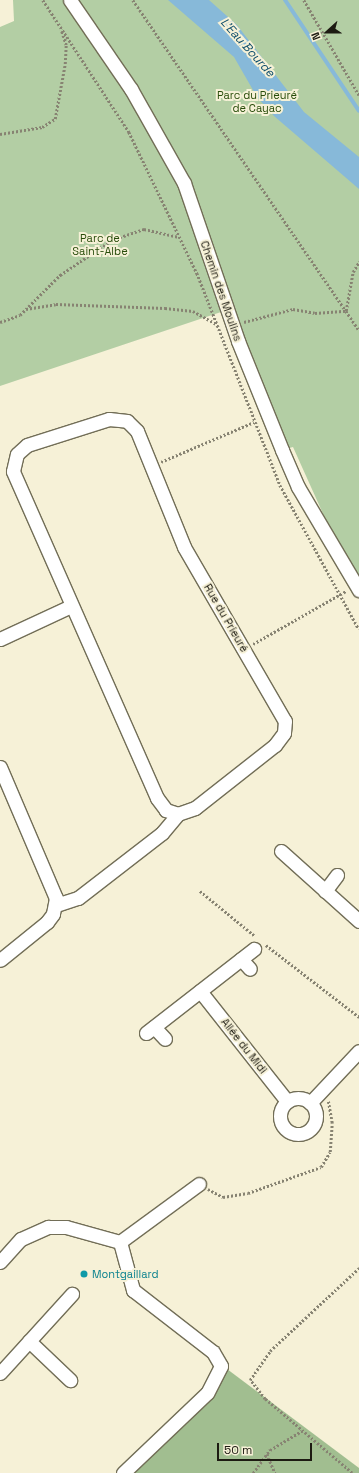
<!DOCTYPE html>
<html>
<head>
<meta charset="utf-8">
<style>
	body { margin:0 }
	#map { position:relative; width:359px; height:1473px; overflow:hidden; background:#f6f1d7; font-family:"Space Grotesk",sans-serif }
	div>[style] { position:absolute }
	.green>* { inset:0; background:#b3cea4 }
	.forest>* { inset:0; background:#a1be90 }
	.water>* { inset:0; background:#87b9d9 }
	.stream>* { height:4px; margin:-2px; padding:0 2px; transform-origin:2px; border-radius:2px; background:#87b9d9 }
	.path>* { height:2.5px; margin-top:-1.25px; transform-origin:0; background:repeating-linear-gradient(90deg,#878372 0 2px,transparent 0 4px) }
	.roads { filter:drop-shadow(1px 0 #726e57) drop-shadow(-1px 0 #726e57) drop-shadow(0 1px #726e57) drop-shadow(0 -1px #726e57) }
	.minor>* { height:13px; margin:-6.5px; padding:0 6.5px; transform-origin:6.5px; border-radius:6.5px; background:#fff }
	.minor>.ring { margin:-6.5px; padding:0; box-sizing:content-box; background:none; border:13px solid #fff; border-radius:50% }
	.dots>* { width:11px; height:11px; translate:-50% -50%; box-sizing:border-box; border:2px solid #f6f1d7; border-radius:50% }
	span { translate:-50% -50%; white-space:nowrap; text-align:center; line-height:1.15; -webkit-text-stroke:4px #f6f1d7; paint-order:stroke }
	.park-label { font-size:11px; color:#294d0b }
	.street-label { font-size:11px; color:#1d1b12 }
	.culture-label { font-size:11px; color:#0d838f }
	.left { translate:0 -50%; text-align:left }
	.water-label { font-size:12px; color:#0c4c6b; font-style:italic }
	.north { position:absolute; left:307px; top:12px; width:40px; height:40px; -webkit-text-stroke:3px #f6f1d7; paint-order:stroke; rotate:249deg; font-size:11px; font-weight:700; line-height:16px; text-align:center; color:#1d1b12 }
	.north::after { content:''; display:block; margin:auto; width:14px; height:18px; background:#1d1b12; clip-path:polygon(50% 0,100% 100%,50% 72%,0 100%) }
	.scale { position:absolute; left:217px; top:1443px; width:95px; height:18px; box-sizing:border-box; border:2px solid #1d1b12; border-top:0; padding-left:5px; font-size:12px; line-height:14px; white-space:nowrap; color:#1d1b12; -webkit-text-stroke:3px #f6f1d7; paint-order:stroke }
</style>
</head>
<body>
<div id="map">
	<div class="green">
		<i style="clip-path:polygon(13px 0,359px 0,359px 576px,329px 527px,293px 447px,282px 450px,227px 310px,0 386px,0 27px,14px 21px)"></i>
	</div>
	<div class="forest">
		<i style="clip-path:polygon(227px 1369px,359px 1468px,359px 1473px,121px 1473px)"></i>
	</div>
	<div class="water">
		<i style="clip-path:polygon(168px 0,209px 0,237px 25px,304px 112px,359px 157px,359px 189px,274px 116px,257px 97px,234px 57px)"></i>
	</div>
	<div class="stream">
		<i style="left:285px;top:0;width:133px;rotate:56.3deg"></i>
	</div>
	<div class="path">
		<i style="left:43px;top:0;width:158px;rotate:56.9deg"></i>
		<i style="left:129px;top:132px;width:157px;rotate:64.3deg"></i>
		<i style="left:197px;top:273px;width:228px;rotate:68.6deg"></i>
		<i style="left:280px;top:485px;width:164px;rotate:61.3deg"></i>
		<i style="left:133px;top:0;width:377px;rotate:55.6deg"></i>
		<i style="left:346px;top:311px;width:40px;rotate:-80deg"></i>
		<i style="left:353px;top:272px;width:12px;rotate:-59deg"></i>
		<i style="left:304px;top:0;width:110px;rotate:59.9deg"></i>
		<i style="left:0;top:134px;width:43px;rotate:-9.5deg"></i>
		<i style="left:42px;top:127px;width:15px;rotate:-32deg"></i>
		<i style="left:55px;top:119px;width:56px;rotate:-79.7deg"></i>
		<i style="left:65px;top:64px;width:19px;rotate:-87deg"></i>
		<i style="left:66px;top:45px;width:16px;rotate:-108deg"></i>
		<i style="left:26px;top:309px;width:30px;rotate:-9deg"></i>
		<i style="left:56px;top:304px;width:109px;rotate:2.1deg"></i>
		<i style="left:165px;top:308px;width:28px;rotate:6deg"></i>
		<i style="left:193px;top:311px;width:26px;rotate:29deg"></i>
		<i style="left:0;top:322px;width:21px;rotate:-19deg"></i>
		<i style="left:20px;top:315px;width:57px;rotate:-45deg"></i>
		<i style="left:60px;top:275px;width:63px;rotate:-33.9deg"></i>
		<i style="left:112px;top:240px;width:34px;rotate:-19deg"></i>
		<i style="left:144px;top:229px;width:35px;rotate:13deg"></i>
		<i style="left:244px;top:322px;width:51px;rotate:-14.9deg"></i>
		<i style="left:293px;top:309px;width:22px;rotate:10deg"></i>
		<i style="left:315px;top:313px;width:31px;rotate:-4deg"></i>
		<i style="left:346px;top:311px;width:23px;rotate:56deg"></i>
		<i style="left:161px;top:462px;width:101px;rotate:-23.3deg"></i>
		<i style="left:253px;top:644px;width:107px;rotate:-29.7deg"></i>
		<i style="left:200px;top:891px;width:71px;rotate:39.3deg"></i>
		<i style="left:266px;top:945px;width:118px;rotate:37.7deg"></i>
		<i style="left:208px;top:1189px;width:17px;rotate:28deg"></i>
		<i style="left:223px;top:1197px;width:25px;rotate:-9deg"></i>
		<i style="left:248px;top:1193px;width:77px;rotate:-19.6deg"></i>
		<i style="left:321px;top:1167px;width:17px;rotate:-59deg"></i>
		<i style="left:330px;top:1152px;width:29px;rotate:-86deg"></i>
		<i style="left:332px;top:1123px;width:22px;rotate:-100deg"></i>
		<i style="left:267px;top:1454px;width:21px;rotate:67deg"></i>
		<i style="left:253px;top:1473px;width:29px;rotate:-54deg"></i>
		<i style="left:270px;top:1450px;width:37px;rotate:-31deg"></i>
		<i style="left:352px;top:1473px;width:114px;rotate:-139.6deg"></i>
		<i style="left:265px;top:1399px;width:24px;rotate:-128deg"></i>
		<i style="left:250px;top:1380px;width:35px;rotate:-55deg"></i>
		<i style="left:270px;top:1351px;width:122px;rotate:-43deg"></i>
	</div>
	<div class="roads">
		<div class="minor">
			<i style="left:70px;top:0;width:108px;rotate:55.6deg"></i>
			<i style="left:131px;top:89px;width:108px;rotate:60.6deg"></i>
			<i style="left:184px;top:183px;width:167px;rotate:71.1deg"></i>
			<i style="left:238px;top:341px;width:118px;rotate:68deg"></i>
			<i style="left:282px;top:450px;width:40px;rotate:66.6deg"></i>
			<i style="left:298px;top:487px;width:120px;rotate:59.4deg"></i>
			<i style="left:109px;top:419px;width:18px;rotate:6deg"></i>
			<i style="left:127px;top:421px;width:14px;rotate:45deg"></i>
			<i style="left:137px;top:431px;width:125px;rotate:67.9deg"></i>
			<i style="left:184px;top:547px;width:201px;rotate:59.9deg"></i>
			<i style="left:285px;top:721px;width:12px;rotate:95deg"></i>
			<i style="left:284px;top:733px;width:15px;rotate:127deg"></i>
			<i style="left:275px;top:745px;width:102px;rotate:141.8deg"></i>
			<i style="left:195px;top:808px;width:18px;rotate:161deg"></i>
			<i style="left:178px;top:814px;width:13px;rotate:-162deg"></i>
			<i style="left:166px;top:810px;width:15px;rotate:-127deg"></i>
			<i style="left:157px;top:798px;width:357px;rotate:-113.8deg"></i>
			<i style="left:13px;top:471px;width:17px;rotate:-77deg"></i>
			<i style="left:17px;top:454px;width:13px;rotate:-42deg"></i>
			<i style="left:27px;top:445px;width:86px;rotate:-17.6deg"></i>
			<i style="left:0;top:639px;width:78px;rotate:-24.9deg"></i>
			<i style="left:0;top:767px;width:142px;rotate:66.9deg"></i>
			<i style="left:56px;top:898px;width:16px;rotate:101deg"></i>
			<i style="left:53px;top:914px;width:10px;rotate:127deg"></i>
			<i style="left:47px;top:922px;width:60px;rotate:141deg"></i>
			<i style="left:281px;top:851px;width:105px;rotate:41.9deg"></i>
			<i style="left:325px;top:891px;width:20px;rotate:-53deg"></i>
			<i style="left:56px;top:905px;width:23px;rotate:-18deg"></i>
			<i style="left:78px;top:898px;width:106px;rotate:-37.7deg"></i>
			<i style="left:162px;top:833px;width:25px;rotate:-50deg"></i>
			<i style="left:241px;top:959px;width:13px;rotate:48deg"></i>
			<i style="left:200px;top:991px;width:140px;rotate:51.7deg"></i>
			<i style="left:154px;top:1027px;width:16px;rotate:47deg"></i>
			<i style="left:146px;top:1033px;width:137px;rotate:-37.9deg"></i>
			<i class="ring" style="left:280px;top:1098px;width:23px;height:23px"></i>
			<i style="left:310px;top:1103px;width:71px;rotate:-46.7deg"></i>
			<i style="left:120px;top:1242px;width:98px;rotate:-36.3deg"></i>
			<i style="left:0;top:1262px;width:31px;rotate:-48deg"></i>
			<i style="left:21px;top:1239px;width:30px;rotate:-24deg"></i>
			<i style="left:48px;top:1227px;width:18px"></i>
			<i style="left:66px;top:1227px;width:56px;rotate:15.5deg"></i>
			<i style="left:120px;top:1242px;width:50px;rotate:74.8deg"></i>
			<i style="left:133px;top:1290px;width:101px;rotate:37.8deg"></i>
			<i style="left:213px;top:1352px;width:16px;rotate:60deg"></i>
			<i style="left:221px;top:1366px;width:30px;rotate:117deg"></i>
			<i style="left:207px;top:1393px;width:116px;rotate:136.4deg"></i>
			<i style="left:29px;top:1341px;width:57px;rotate:43.6deg"></i>
			<i style="left:0;top:1373px;width:107px;rotate:-47.7deg"></i>
		</div>
	</div>
	<div class="dots">
		<i style="left:84px;top:1274px;background:#0f9aa8"></i>
	</div>
	<div class="park-label">
		<span style="left:257px;top:102px">Parc du Prieuré<br>de Cayac</span>
		<span style="left:100px;top:245px">Parc de<br>Saint-Albe</span>
	</div>
	<div class="street-label">
		<span style="left:221px;top:291px;rotate:71deg">Chemin des Moulins</span>
		<span style="left:226px;top:618px;rotate:60deg">Rue du Prieuré</span>
		<span style="left:244px;top:1046px;rotate:52deg">Allée du Midi</span>
	</div>
	<div class="culture-label">
		<span class="left" style="left:92px;top:1274px">Montgaillard</span>
	</div>
	<div class="water-label">
		<span style="left:247px;top:48px;rotate:48deg">L'Eau Bourde</span>
	</div>
	<div class="north">N</div>
	<div class="scale">50 m</div>
</div>
</body>
</html>
